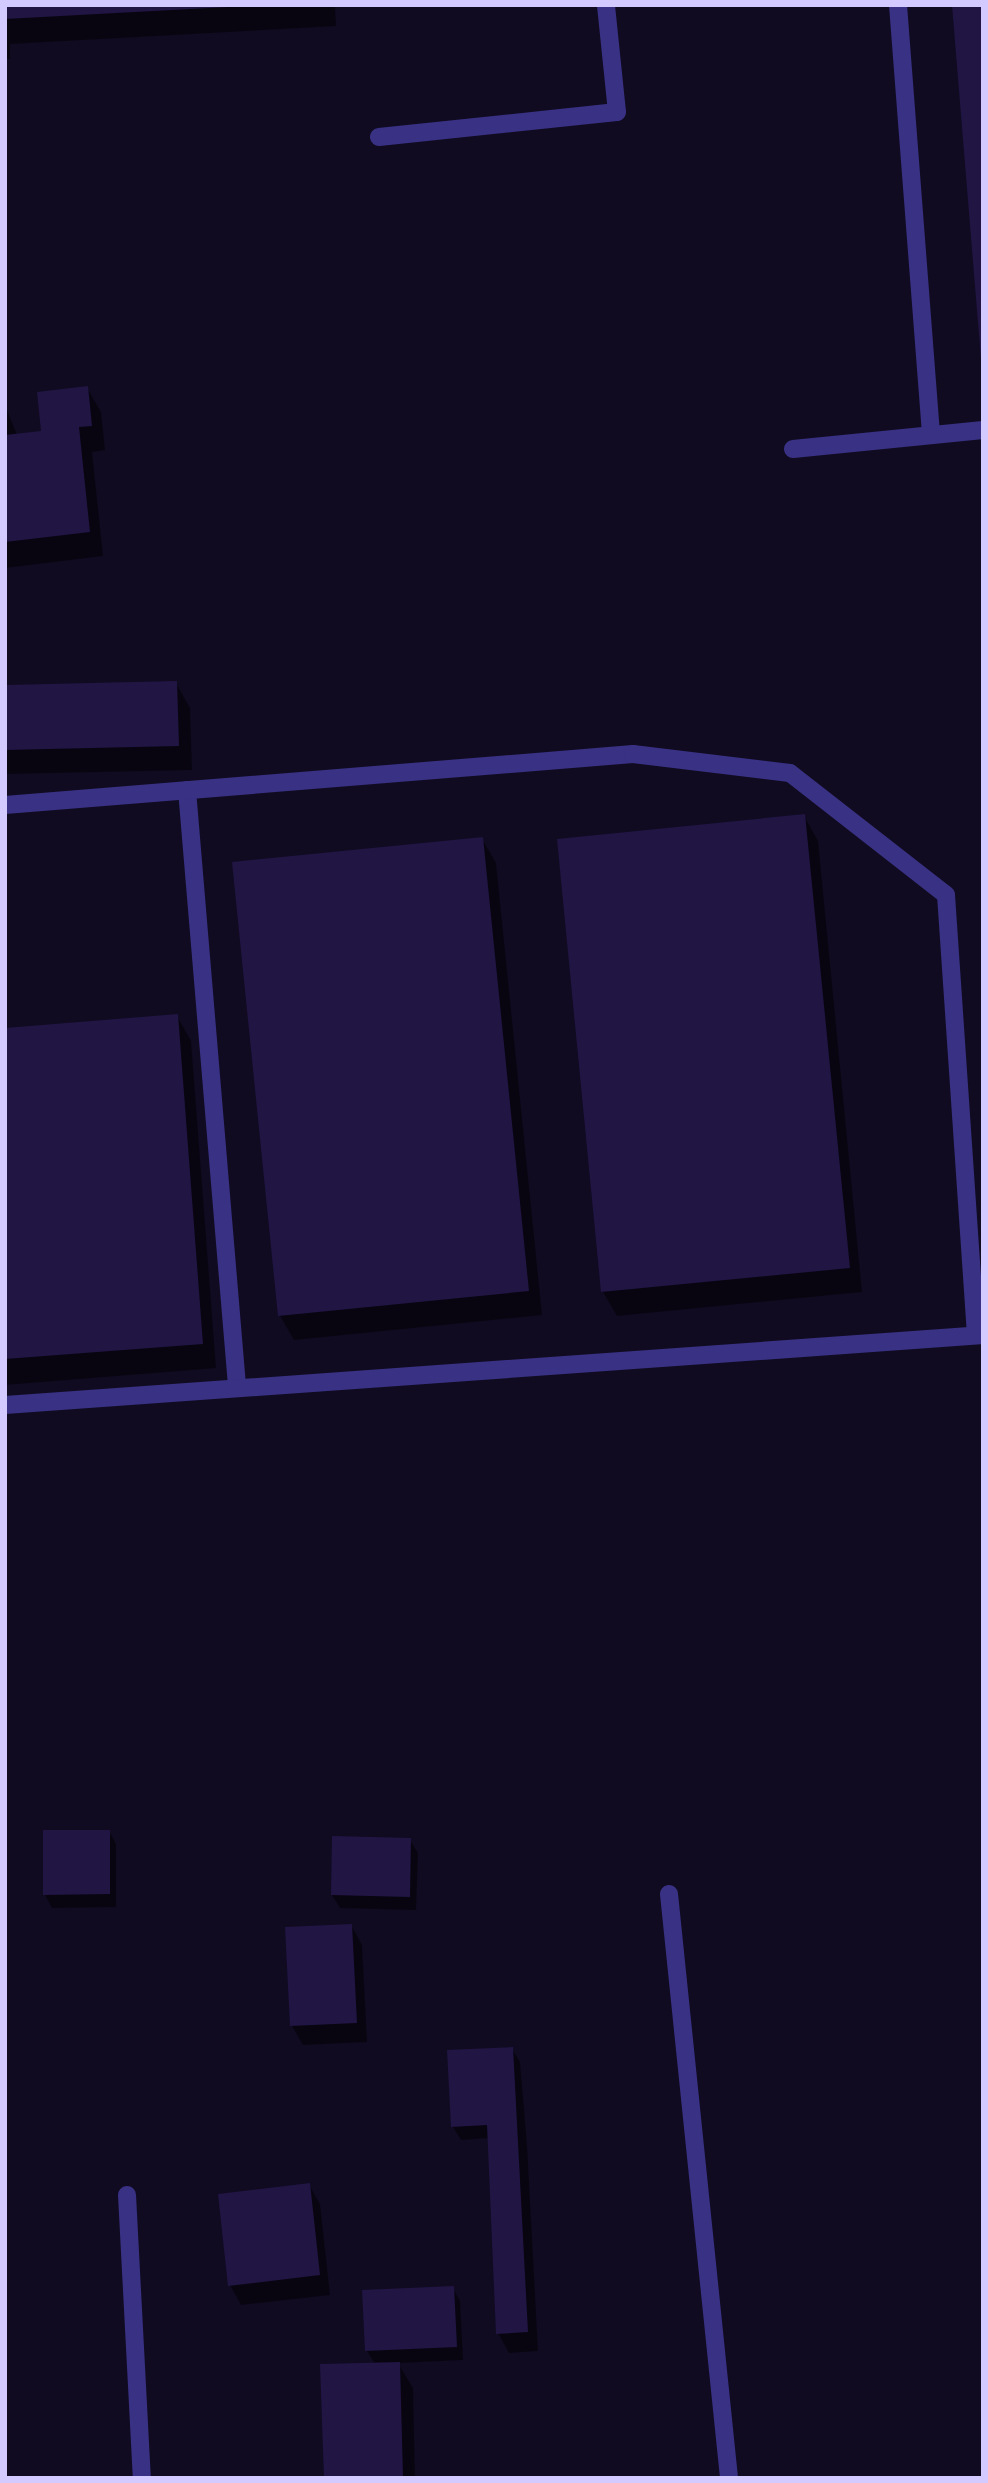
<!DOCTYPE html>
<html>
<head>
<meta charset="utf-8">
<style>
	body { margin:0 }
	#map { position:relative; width:988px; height:2483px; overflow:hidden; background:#100b21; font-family:"Golos Text",sans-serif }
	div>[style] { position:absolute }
	.shadow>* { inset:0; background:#0007 }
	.building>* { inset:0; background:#211543 }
	.service>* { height:18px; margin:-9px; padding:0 9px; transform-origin:9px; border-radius:9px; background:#393184 }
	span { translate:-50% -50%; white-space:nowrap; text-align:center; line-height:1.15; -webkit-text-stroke:5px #100b21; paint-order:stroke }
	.frame { position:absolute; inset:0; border:7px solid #d3caff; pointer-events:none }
</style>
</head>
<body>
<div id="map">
	<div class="shadow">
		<i style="clip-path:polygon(5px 5px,335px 5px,336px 26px,10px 44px,10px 59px,5px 59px)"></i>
		<i style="clip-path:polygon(87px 388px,101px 412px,105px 450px,92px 452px,103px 556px,5px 568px,5px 405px,17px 435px,43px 432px)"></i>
		<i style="clip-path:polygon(176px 683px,190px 708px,192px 770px,5px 774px,5px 687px)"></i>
		<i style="clip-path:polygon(804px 816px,818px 841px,862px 1292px,617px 1316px,603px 1292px,558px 841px)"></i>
		<i style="clip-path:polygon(482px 839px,496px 863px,542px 1315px,294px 1340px,280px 1316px)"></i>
		<i style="clip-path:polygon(177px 1016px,191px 1041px,216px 1368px,5px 1385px,5px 1029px)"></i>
		<i style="clip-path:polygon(109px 1831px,116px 1844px,116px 1907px,52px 1908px,45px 1895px)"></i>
		<i style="clip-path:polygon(410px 1840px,418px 1853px,416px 1910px,340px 1908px,332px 1895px)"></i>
		<i style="clip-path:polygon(351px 1925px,362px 1945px,367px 2042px,303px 2045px,292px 2026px)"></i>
		<i style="clip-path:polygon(512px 2049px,520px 2062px,527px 2145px,538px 2351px,509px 2353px,498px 2333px,489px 2138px,461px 2140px,453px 2127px)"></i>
		<i style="clip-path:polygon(309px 2185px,320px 2204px,330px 2295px,241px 2305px,230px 2285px)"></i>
		<i style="clip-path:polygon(453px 2288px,460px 2301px,463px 2360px,398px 2363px,413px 2388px,415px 2478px,326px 2478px,375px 2364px,367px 2351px,364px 2292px)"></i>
	</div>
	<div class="building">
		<i style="clip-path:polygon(5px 5px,228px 5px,228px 7px,5px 19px)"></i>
		<i style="clip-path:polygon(952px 5px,983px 5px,983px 359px,981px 359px)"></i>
		<i style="clip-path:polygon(88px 386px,92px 426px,79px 427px,90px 532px,5px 542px,5px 435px,41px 431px,37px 392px)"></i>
		<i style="clip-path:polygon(177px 681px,179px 746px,5px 750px,5px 685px)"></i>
		<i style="clip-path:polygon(805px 814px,850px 1268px,601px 1292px,557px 839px)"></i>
		<i style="clip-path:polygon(483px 837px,529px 1291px,278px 1316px,232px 862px)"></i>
		<i style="clip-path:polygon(178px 1014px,203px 1344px,5px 1359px,5px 1028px)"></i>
		<i style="clip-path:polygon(43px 1830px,110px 1830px,110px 1894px,43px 1895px)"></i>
		<i style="clip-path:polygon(332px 1836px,411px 1838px,410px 1897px,331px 1895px)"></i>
		<i style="clip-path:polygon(352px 1924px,357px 2023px,290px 2026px,285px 1927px)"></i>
		<i style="clip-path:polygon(513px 2047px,528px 2332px,496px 2334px,487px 2125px,451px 2127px,447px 2050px)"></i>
		<i style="clip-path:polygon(310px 2183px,320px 2275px,228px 2286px,218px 2194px)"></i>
		<i style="clip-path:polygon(454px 2286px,457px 2347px,365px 2351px,362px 2290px)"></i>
		<i style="clip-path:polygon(400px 2362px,403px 2478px,324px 2478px,320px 2364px)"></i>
	</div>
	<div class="service">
		<i style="left:898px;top:5px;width:431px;rotate:85.6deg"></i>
		<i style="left:379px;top:137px;width:239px;rotate:-6deg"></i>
		<i style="left:617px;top:112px;width:108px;rotate:-95.9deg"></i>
		<i style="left:793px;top:449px;width:191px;rotate:-5.7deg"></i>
		<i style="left:187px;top:790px;width:598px;rotate:85.2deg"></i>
		<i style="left:5px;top:805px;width:630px;rotate:-4.64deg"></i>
		<i style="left:633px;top:754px;width:158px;rotate:6.9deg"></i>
		<i style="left:790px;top:773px;width:198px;rotate:38deg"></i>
		<i style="left:946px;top:895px;width:441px;rotate:86.1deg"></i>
		<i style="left:5px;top:1405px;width:981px;rotate:-4.09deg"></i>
		<i style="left:669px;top:1894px;width:587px;rotate:84.13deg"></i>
		<i style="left:127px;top:2195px;width:283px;rotate:87deg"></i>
	</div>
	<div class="frame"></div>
</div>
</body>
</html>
